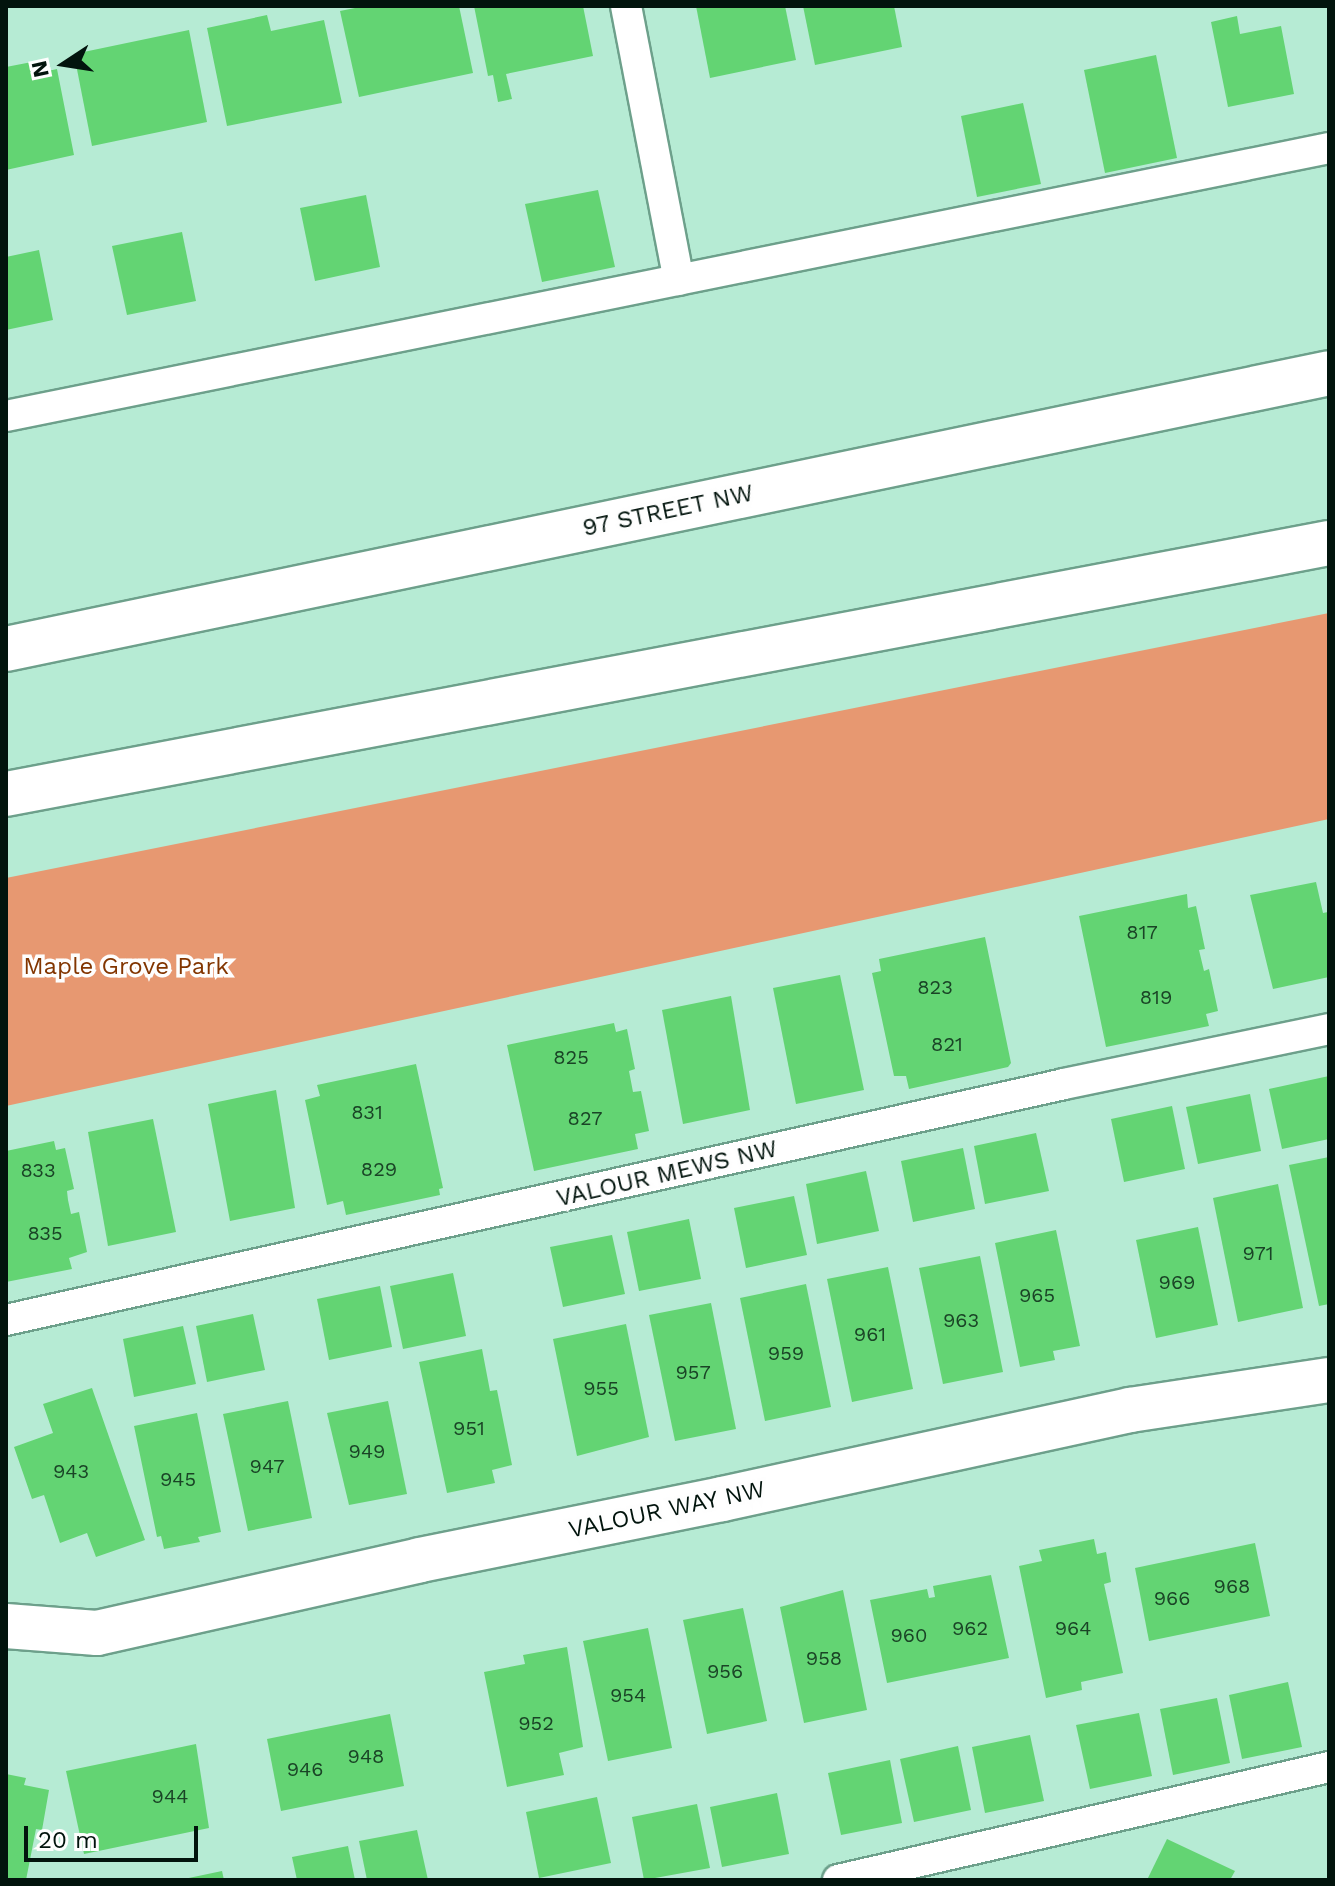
<!DOCTYPE html>
<html>
<head>
<meta charset="utf-8">
<style>
	body { margin:0 }
	#map { position:relative; width:1335px; height:1886px; overflow:hidden; background:#b6ebd4; font-family:"Work Sans",sans-serif }
	div>[style] { position:absolute }
	.green>* { inset:0; background:#e79871 }
	.building>* { inset:0; background:#63d473 }
	.roads { filter:drop-shadow(2px 0 #6da08b) drop-shadow(-2px 0 #6da08b) drop-shadow(0 2px #6da08b) drop-shadow(0 -2px #6da08b) }
	.lane>* { height:30px; margin:-15px; padding:0 15px; transform-origin:15px; border-radius:15px; background:#fff }
	.street>* { height:44px; margin:-22px; padding:0 22px; transform-origin:22px; border-radius:22px; background:#fff }
	.primary>* { height:44px; margin:-22px; padding:0 22px; transform-origin:22px; border-radius:22px; background:#fff }
	span { translate:-50% -50%; white-space:nowrap; text-align:center; line-height:1.15; -webkit-text-stroke:7px #fefefe; paint-order:stroke }
	.number-label { font-size:20px; color:#1a4426 }
	.number-label span { -webkit-text-stroke-width:0 }
	.street-label { font-size:24px; color:#02140d }
	.park-label { font-size:24px; color:#823500 }
	.frame { position:absolute; inset:0; border:8px solid #02140d; pointer-events:none }
	.north { position:absolute; left:24px; top:24px; width:80px; height:80px; -webkit-text-stroke:6px #fefefe; paint-order:stroke; rotate:258deg; font-size:22px; font-weight:700; line-height:32px; text-align:center; color:#02140d }
	.north::after { content:''; display:block; margin:auto; width:28px; height:36px; background:#02140d; clip-path:polygon(50% 0,100% 100%,50% 72%,0 100%) }
	.scale { position:absolute; left:24px; top:1826px; width:174px; height:36px; box-sizing:border-box; border:4px solid #02140d; border-top:0; padding-left:10px; font-size:24px; line-height:28px; white-space:nowrap; color:#02140d; -webkit-text-stroke:6px #fefefe; paint-order:stroke }
</style>
</head>
<body>
<div id="map">
	<div class="green">
		<i style="clip-path:polygon(1329px 613px,1329px 819px,6px 1106px,6px 878px)"></i>
	</div>
	<div class="building">
		<i style="clip-path:polygon(365px 6px,459px 6px,473px 73px,359px 97px,340px 11px)"></i>
		<i style="clip-path:polygon(474px 6px,583px 6px,593px 56px,506px 74px,512px 99px,498px 102px,493px 75px,488px 76px)"></i>
		<i style="clip-path:polygon(696px 6px,785px 6px,796px 60px,710px 78px)"></i>
		<i style="clip-path:polygon(803px 6px,894px 6px,902px 47px,815px 65px)"></i>
		<i style="clip-path:polygon(267px 15px,271px 31px,324px 20px,342px 103px,227px 126px,207px 28px)"></i>
		<i style="clip-path:polygon(1237px 16px,1240px 34px,1281px 26px,1294px 94px,1228px 107px,1211px 22px)"></i>
		<i style="clip-path:polygon(189px 30px,207px 122px,92px 146px,74px 54px)"></i>
		<i style="clip-path:polygon(1156px 55px,1177px 158px,1105px 173px,1084px 70px)"></i>
		<i style="clip-path:polygon(37px 61px,39px 73px,57px 69px,74px 155px,6px 170px,6px 67px)"></i>
		<i style="clip-path:polygon(1023px 103px,1041px 184px,977px 197px,961px 116px)"></i>
		<i style="clip-path:polygon(598px 190px,615px 267px,542px 282px,525px 204px)"></i>
		<i style="clip-path:polygon(366px 195px,380px 267px,315px 281px,300px 208px)"></i>
		<i style="clip-path:polygon(182px 232px,196px 301px,127px 315px,112px 246px)"></i>
		<i style="clip-path:polygon(39px 250px,53px 320px,6px 330px,6px 257px)"></i>
		<i style="clip-path:polygon(1316px 882px,1323px 913px,1328px 912px,1329px 915px,1329px 977px,1273px 989px,1250px 895px)"></i>
		<i style="clip-path:polygon(1187px 894px,1188px 908px,1196px 906px,1205px 949px,1199px 950px,1204px 971px,1209px 969px,1218px 1011px,1206px 1014px,1209px 1026px,1106px 1047px,1079px 916px)"></i>
		<i style="clip-path:polygon(985px 937px,1011px 1063px,1008px 1067px,909px 1089px,906px 1076px,894px 1076px,872px 973px,881px 971px,879px 959px)"></i>
		<i style="clip-path:polygon(840px 975px,864px 1090px,796px 1104px,773px 988px)"></i>
		<i style="clip-path:polygon(731px 996px,750px 1110px,683px 1124px,662px 1010px)"></i>
		<i style="clip-path:polygon(614px 1023px,616px 1032px,627px 1029px,635px 1069px,629px 1071px,633px 1092px,641px 1091px,649px 1131px,635px 1134px,638px 1149px,534px 1171px,507px 1045px)"></i>
		<i style="clip-path:polygon(416px 1064px,443px 1188px,439px 1189px,440px 1195px,346px 1215px,343px 1201px,327px 1205px,305px 1100px,320px 1096px,317px 1085px)"></i>
		<i style="clip-path:polygon(1329px 1076px,1329px 1139px,1282px 1149px,1269px 1089px)"></i>
		<i style="clip-path:polygon(276px 1090px,295px 1208px,230px 1221px,208px 1104px)"></i>
		<i style="clip-path:polygon(1250px 1094px,1261px 1151px,1198px 1164px,1186px 1107px)"></i>
		<i style="clip-path:polygon(1172px 1106px,1185px 1169px,1124px 1182px,1111px 1119px)"></i>
		<i style="clip-path:polygon(153px 1119px,176px 1232px,108px 1246px,88px 1132px)"></i>
		<i style="clip-path:polygon(1036px 1133px,1049px 1191px,985px 1204px,974px 1146px)"></i>
		<i style="clip-path:polygon(54px 1141px,56px 1150px,65px 1148px,74px 1189px,67px 1191px,68px 1200px,71px 1214px,79px 1212px,87px 1252px,69px 1258px,72px 1269px,6px 1282px,6px 1151px)"></i>
		<i style="clip-path:polygon(963px 1148px,975px 1209px,913px 1222px,901px 1161px)"></i>
		<i style="clip-path:polygon(1329px 1157px,1329px 1304px,1319px 1306px,1289px 1165px)"></i>
		<i style="clip-path:polygon(866px 1171px,879px 1231px,817px 1244px,806px 1184px)"></i>
		<i style="clip-path:polygon(1278px 1184px,1303px 1308px,1238px 1322px,1213px 1198px)"></i>
		<i style="clip-path:polygon(794px 1196px,807px 1255px,746px 1268px,734px 1208px)"></i>
		<i style="clip-path:polygon(689px 1219px,701px 1279px,639px 1291px,627px 1232px)"></i>
		<i style="clip-path:polygon(1198px 1227px,1218px 1325px,1156px 1338px,1136px 1240px)"></i>
		<i style="clip-path:polygon(1056px 1230px,1080px 1346px,1053px 1351px,1055px 1360px,1020px 1367px,995px 1243px)"></i>
		<i style="clip-path:polygon(612px 1235px,625px 1294px,563px 1307px,550px 1247px)"></i>
		<i style="clip-path:polygon(980px 1256px,1003px 1372px,943px 1384px,919px 1268px)"></i>
		<i style="clip-path:polygon(888px 1267px,913px 1389px,852px 1402px,827px 1279px)"></i>
		<i style="clip-path:polygon(453px 1273px,466px 1336px,403px 1349px,390px 1286px)"></i>
		<i style="clip-path:polygon(806px 1284px,831px 1407px,765px 1421px,740px 1298px)"></i>
		<i style="clip-path:polygon(380px 1286px,392px 1347px,329px 1360px,317px 1299px)"></i>
		<i style="clip-path:polygon(711px 1303px,736px 1429px,675px 1441px,649px 1315px)"></i>
		<i style="clip-path:polygon(253px 1314px,265px 1370px,207px 1382px,196px 1326px)"></i>
		<i style="clip-path:polygon(626px 1324px,649px 1437px,577px 1456px,553px 1339px)"></i>
		<i style="clip-path:polygon(183px 1326px,196px 1384px,134px 1397px,123px 1339px)"></i>
		<i style="clip-path:polygon(482px 1349px,490px 1391px,497px 1390px,512px 1465px,492px 1470px,495px 1483px,447px 1493px,419px 1362px)"></i>
		<i style="clip-path:polygon(92px 1388px,145px 1540px,96px 1557px,87px 1533px,60px 1543px,44px 1495px,32px 1499px,14px 1447px,53px 1433px,43px 1404px)"></i>
		<i style="clip-path:polygon(288px 1401px,312px 1518px,248px 1531px,223px 1414px)"></i>
		<i style="clip-path:polygon(388px 1401px,407px 1494px,349px 1505px,327px 1413px)"></i>
		<i style="clip-path:polygon(197px 1413px,221px 1532px,198px 1537px,200px 1542px,164px 1549px,161px 1536px,157px 1537px,134px 1426px)"></i>
		<i style="clip-path:polygon(1094px 1539px,1097px 1554px,1106px 1552px,1111px 1582px,1104px 1584px,1123px 1673px,1081px 1682px,1082px 1690px,1046px 1698px,1019px 1566px,1042px 1561px,1039px 1550px)"></i>
		<i style="clip-path:polygon(1255px 1543px,1270px 1616px,1149px 1641px,1135px 1568px)"></i>
		<i style="clip-path:polygon(991px 1575px,1009px 1658px,887px 1683px,870px 1600px,927px 1589px,929px 1598px,935px 1597px,933px 1586px)"></i>
		<i style="clip-path:polygon(843px 1590px,867px 1710px,804px 1723px,780px 1607px)"></i>
		<i style="clip-path:polygon(743px 1608px,767px 1721px,707px 1734px,683px 1620px)"></i>
		<i style="clip-path:polygon(648px 1628px,672px 1748px,608px 1761px,583px 1641px)"></i>
		<i style="clip-path:polygon(567px 1647px,583px 1747px,559px 1753px,564px 1775px,507px 1787px,484px 1672px,525px 1664px,523px 1655px)"></i>
		<i style="clip-path:polygon(1288px 1682px,1302px 1747px,1242px 1759px,1229px 1695px)"></i>
		<i style="clip-path:polygon(1217px 1698px,1230px 1763px,1173px 1775px,1160px 1709px)"></i>
		<i style="clip-path:polygon(1139px 1713px,1152px 1776px,1090px 1789px,1076px 1725px)"></i>
		<i style="clip-path:polygon(390px 1714px,404px 1786px,281px 1811px,267px 1739px)"></i>
		<i style="clip-path:polygon(1030px 1735px,1044px 1801px,985px 1813px,972px 1747px)"></i>
		<i style="clip-path:polygon(196px 1744px,209px 1828px,84px 1854px,66px 1771px)"></i>
		<i style="clip-path:polygon(958px 1746px,971px 1810px,914px 1822px,900px 1759px)"></i>
		<i style="clip-path:polygon(890px 1760px,902px 1823px,841px 1835px,828px 1773px)"></i>
		<i style="clip-path:polygon(6px 1774px,26px 1778px,24px 1785px,49px 1790px,42px 1830px,36px 1829px,26px 1880px,6px 1880px)"></i>
		<i style="clip-path:polygon(777px 1793px,789px 1854px,722px 1867px,710px 1807px)"></i>
		<i style="clip-path:polygon(597px 1797px,611px 1863px,539px 1878px,526px 1812px)"></i>
		<i style="clip-path:polygon(697px 1804px,710px 1868px,644px 1880px,632px 1817px)"></i>
		<i style="clip-path:polygon(417px 1830px,428px 1880px,367px 1880px,359px 1841px)"></i>
		<i style="clip-path:polygon(1167px 1839px,1235px 1871px,1230px 1880px,1147px 1880px)"></i>
		<i style="clip-path:polygon(348px 1846px,355px 1880px,297px 1880px,292px 1857px)"></i>
		<i style="clip-path:polygon(222px 1871px,224px 1880px,184px 1880px,184px 1879px)"></i>
	</div>
	<div class="roads">
		<div class="lane">
			<i style="left:626px;top:6px;width:279px;rotate:79.1deg"></i>
			<i style="left:6px;top:416px;width:1350px;rotate:-11.45deg"></i>
			<i style="left:6px;top:1320px;width:1084px;rotate:-12.57deg"></i>
			<i style="left:1064px;top:1084px;width:271px;rotate:-11.7deg"></i>
			<i style="left:838px;top:1880px;width:504px;rotate:-12.96deg"></i>
		</div>
		<div class="street">
			<i style="left:6px;top:1626px;width:91px;rotate:4.4deg"></i>
			<i style="left:97px;top:1633px;width:331px;rotate:-12.7deg"></i>
			<i style="left:420px;top:1560px;width:308px;rotate:-11.4deg"></i>
			<i style="left:722px;top:1499px;width:418px;rotate:-12.3deg"></i>
			<i style="left:1130px;top:1410px;width:201px;rotate:-8.6deg"></i>
		</div>
		<div class="primary">
			<i style="left:6px;top:649px;width:1351px;rotate:-11.78deg"></i>
			<i style="left:6px;top:794px;width:1347px;rotate:-10.74deg"></i>
		</div>
	</div>
	<div class="number-label">
		<span style="left:1142px;top:932px">817</span>
		<span style="left:935px;top:987px">823</span>
		<span style="left:1156px;top:997px">819</span>
		<span style="left:947px;top:1044px">821</span>
		<span style="left:571px;top:1057px">825</span>
		<span style="left:367px;top:1112px">831</span>
		<span style="left:585px;top:1118px">827</span>
		<span style="left:379px;top:1169px">829</span>
		<span style="left:38px;top:1170px">833</span>
		<span style="left:45px;top:1233px">835</span>
		<span style="left:1258px;top:1253px">971</span>
		<span style="left:1177px;top:1282px">969</span>
		<span style="left:1037px;top:1295px">965</span>
		<span style="left:961px;top:1320px">963</span>
		<span style="left:870px;top:1334px">961</span>
		<span style="left:786px;top:1353px">959</span>
		<span style="left:693px;top:1372px">957</span>
		<span style="left:601px;top:1388px">955</span>
		<span style="left:469px;top:1428px">951</span>
		<span style="left:367px;top:1451px">949</span>
		<span style="left:267px;top:1466px">947</span>
		<span style="left:71px;top:1471px">943</span>
		<span style="left:178px;top:1479px">945</span>
		<span style="left:1232px;top:1586px">968</span>
		<span style="left:1172px;top:1598px">966</span>
		<span style="left:970px;top:1628px">962</span>
		<span style="left:1073px;top:1628px">964</span>
		<span style="left:909px;top:1635px">960</span>
		<span style="left:824px;top:1658px">958</span>
		<span style="left:725px;top:1671px">956</span>
		<span style="left:628px;top:1695px">954</span>
		<span style="left:536px;top:1723px">952</span>
		<span style="left:366px;top:1756px">948</span>
		<span style="left:305px;top:1769px">946</span>
		<span style="left:170px;top:1796px">944</span>
	</div>
	<div class="street-label">
		<span style="left:668px;top:511px;rotate:-12deg">97 STREET NW</span>
		<span style="left:667px;top:1174px;rotate:-13deg">VALOUR MEWS NW</span>
		<span style="left:667px;top:1510px;rotate:-12deg">VALOUR WAY NW</span>
	</div>
	<div class="park-label">
		<span style="left:126px;top:967px">Maple Grove Park</span>
	</div>
	<div class="frame"></div>
	<div class="north">N</div>
	<div class="scale">20 m</div>
</div>
</body>
</html>
